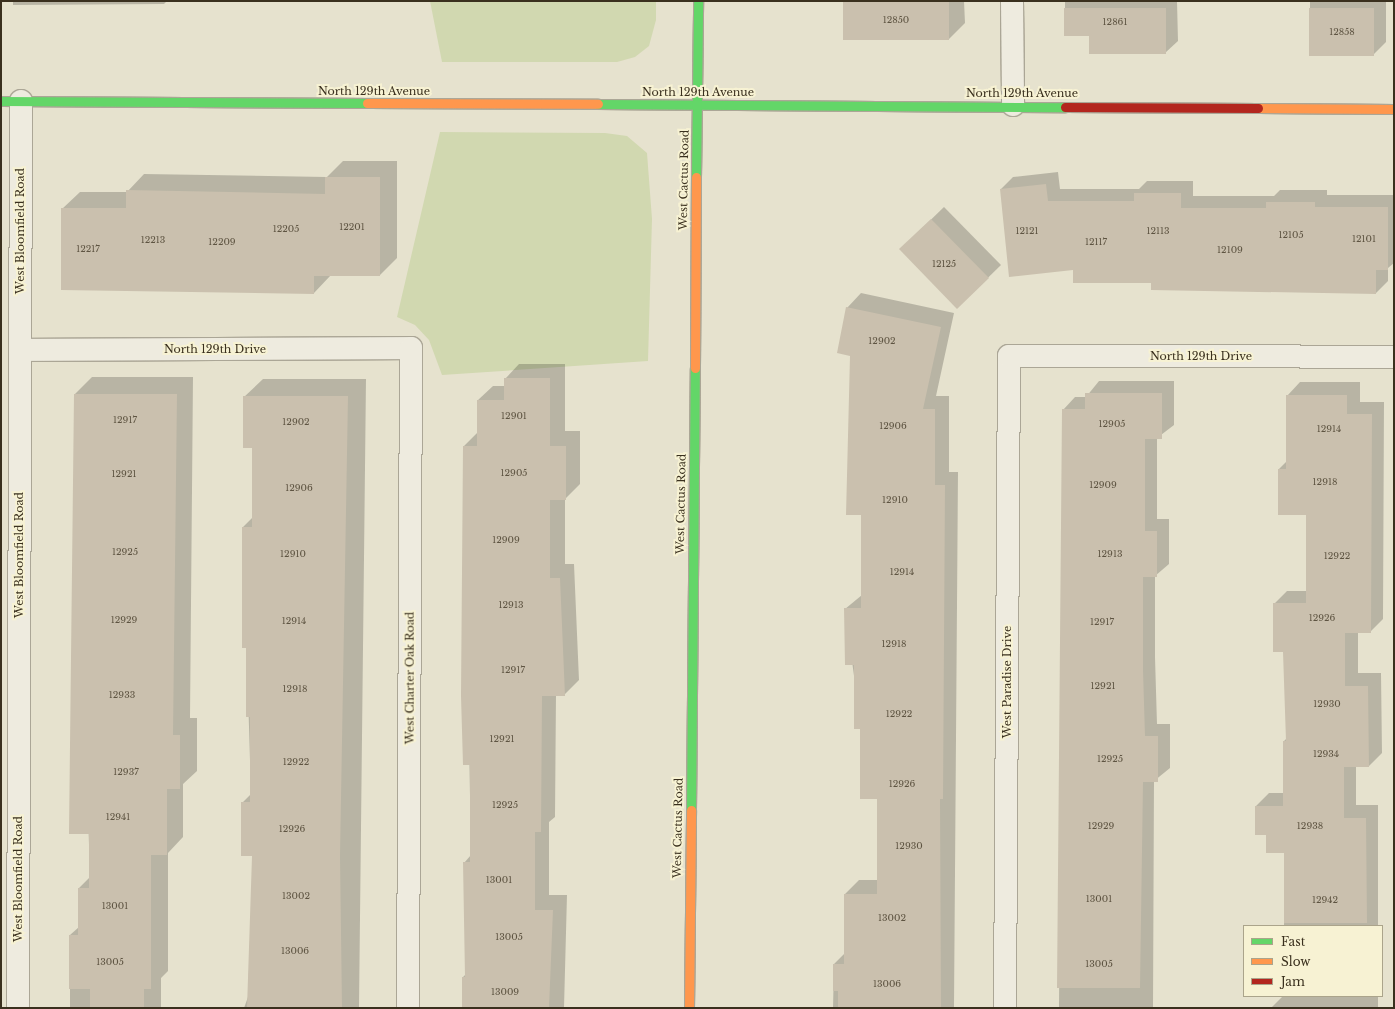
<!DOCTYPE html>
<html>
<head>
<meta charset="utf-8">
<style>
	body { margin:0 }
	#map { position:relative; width:1395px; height:1009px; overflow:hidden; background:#e6e2ce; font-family:"Libre Baskerville",serif }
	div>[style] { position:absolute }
	.green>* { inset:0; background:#d1d8b0 }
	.shadow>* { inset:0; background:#0003 }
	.building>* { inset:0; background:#cac0ae }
	.roads { filter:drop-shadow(1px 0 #aba696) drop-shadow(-1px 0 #aba696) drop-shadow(0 1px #aba696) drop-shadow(0 -1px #aba696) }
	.street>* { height:22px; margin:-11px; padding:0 11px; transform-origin:11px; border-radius:11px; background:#eeebdf }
	.fast>* { height:9px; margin:-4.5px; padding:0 4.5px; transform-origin:4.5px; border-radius:4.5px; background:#63d668 }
	.slow>* { height:9px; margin:-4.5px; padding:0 4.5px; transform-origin:4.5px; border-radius:4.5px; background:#ff974d }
	.jam>* { height:9px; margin:-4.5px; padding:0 4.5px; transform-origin:4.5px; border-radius:4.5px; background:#b3261e }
	span { translate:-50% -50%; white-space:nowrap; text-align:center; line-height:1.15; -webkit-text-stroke:4px #f7f2d3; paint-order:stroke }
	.number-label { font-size:9px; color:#5e5442 }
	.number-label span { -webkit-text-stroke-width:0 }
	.street-label { font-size:11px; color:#3a301e }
	.frame { position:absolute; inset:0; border:2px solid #3a301e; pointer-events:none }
	.legend { position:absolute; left:1243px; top:925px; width:140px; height:72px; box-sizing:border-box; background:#f7f2d3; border:1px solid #aba48b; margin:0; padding:5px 7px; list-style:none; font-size:12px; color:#3a301e }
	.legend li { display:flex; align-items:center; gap:8px; height:20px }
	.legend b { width:20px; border:1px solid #aba48b }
</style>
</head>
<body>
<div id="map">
	<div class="green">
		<i style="clip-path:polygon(430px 1px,656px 1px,656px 20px,649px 46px,635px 57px,617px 62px,442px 62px)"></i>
		<i style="clip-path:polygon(440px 132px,605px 133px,627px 136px,647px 153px,652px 219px,648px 361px,442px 375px,429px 340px,415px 325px,397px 317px)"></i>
	</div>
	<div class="shadow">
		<i style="clip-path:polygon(13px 1px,167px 1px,164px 4px,13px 5px)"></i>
		<i style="clip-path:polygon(844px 1px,964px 1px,965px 23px,949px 39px)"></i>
		<i style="clip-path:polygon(1065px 1px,1177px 1px,1178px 41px,1165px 53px,1090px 35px,1065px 35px)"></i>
		<i style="clip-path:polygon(1310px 1px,1386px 1px,1386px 42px,1373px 55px,1310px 55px)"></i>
		<i style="clip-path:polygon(343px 161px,397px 161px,397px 258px,380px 275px,331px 275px,314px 293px,62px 209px,80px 192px,127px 192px,144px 174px,327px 177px)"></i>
		<i style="clip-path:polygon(1058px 172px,1060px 189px,1139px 189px,1147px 181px,1193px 181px,1193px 196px,1274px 196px,1280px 190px,1327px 190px,1327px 195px,1394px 195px,1394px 263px,1388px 268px,1388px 281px,1376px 293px,1152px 289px,1152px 282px,1074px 269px,1001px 189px,1013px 177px)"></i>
		<i style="clip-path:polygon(944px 207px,1001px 265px,957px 308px,913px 237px)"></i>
		<i style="clip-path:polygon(861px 293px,954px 313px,936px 396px,949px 396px,949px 472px,958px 472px,954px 1008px,833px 1008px,834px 964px,845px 953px,845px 894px,859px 880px,878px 880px,878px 798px,861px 728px,845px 609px,862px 595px,862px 514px,847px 308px)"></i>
		<i style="clip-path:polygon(519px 364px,565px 364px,565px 431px,580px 431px,580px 484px,565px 499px,565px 564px,574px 564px,579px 680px,564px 695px,556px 695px,555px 817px,549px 822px,549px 895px,567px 895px,564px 1008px,462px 1008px,463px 977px,466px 974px,464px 863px,471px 855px,464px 446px,478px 432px,478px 400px,493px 386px,505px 386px,505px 379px)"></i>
		<i style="clip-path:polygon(92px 377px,193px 377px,190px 718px,197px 718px,197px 771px,183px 784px,183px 837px,168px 853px,168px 971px,161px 978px,161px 1008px,70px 1008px,70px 935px,79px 927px,79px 888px,90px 877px,75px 394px)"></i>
		<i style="clip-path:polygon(263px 379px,366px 379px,359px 1008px,244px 1008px,248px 997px,253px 855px,242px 803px,251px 794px,243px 527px,253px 517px,253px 447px,244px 397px)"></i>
		<i style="clip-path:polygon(1099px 381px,1174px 381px,1174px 425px,1157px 438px,1157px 519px,1169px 519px,1169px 564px,1155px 576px,1155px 657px,1157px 724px,1170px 724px,1170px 768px,1154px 781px,1153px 1008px,1059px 1008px,1063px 410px,1075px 397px,1086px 397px)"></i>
		<i style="clip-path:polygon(1300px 382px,1360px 382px,1360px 402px,1384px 402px,1383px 619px,1370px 632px,1358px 632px,1358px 673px,1381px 673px,1382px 753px,1369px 766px,1356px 766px,1356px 805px,1378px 805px,1378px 926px,1284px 926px,1285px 852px,1267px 834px,1256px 806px,1269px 793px,1284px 793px,1284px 741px,1287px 738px,1284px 651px,1274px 604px,1287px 591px,1307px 591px,1307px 514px,1279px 469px,1287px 461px,1287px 396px)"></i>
		<i style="clip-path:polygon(1378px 996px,1378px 1008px,1271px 1008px,1283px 996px)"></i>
	</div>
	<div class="building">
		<i style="clip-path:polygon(843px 1px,949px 1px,949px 40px,843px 40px)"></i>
		<i style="clip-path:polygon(1064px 8px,1166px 8px,1166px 54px,1089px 54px,1089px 36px,1064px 36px)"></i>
		<i style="clip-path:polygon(1309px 8px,1374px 8px,1374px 56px,1309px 56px)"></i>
		<i style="clip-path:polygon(325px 177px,380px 177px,380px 276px,314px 276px,314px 294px,61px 290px,61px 208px,126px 208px,126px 190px,325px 194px)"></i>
		<i style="clip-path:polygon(1046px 184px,1048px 201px,1134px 201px,1134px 193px,1181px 193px,1181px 208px,1266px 208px,1266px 202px,1315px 202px,1315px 207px,1388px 207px,1388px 270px,1376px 270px,1376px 294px,1151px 290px,1151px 283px,1073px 283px,1073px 270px,1009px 277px,1000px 189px)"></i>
		<i style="clip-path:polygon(931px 219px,989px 278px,957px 309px,899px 249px)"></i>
		<i style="clip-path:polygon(846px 307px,941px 327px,923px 409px,935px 409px,935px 485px,945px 485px,943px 799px,940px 799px,941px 1008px,838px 1008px,838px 991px,833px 991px,833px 964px,844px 964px,844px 894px,877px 894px,877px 799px,860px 799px,860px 729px,854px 729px,854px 665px,845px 665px,844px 608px,861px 608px,861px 515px,846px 515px,850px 356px,837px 353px)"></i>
		<i style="clip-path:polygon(504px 378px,550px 378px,550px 446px,566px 446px,566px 500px,550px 500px,550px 578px,560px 578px,565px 696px,542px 696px,541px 832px,535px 832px,535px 910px,553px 910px,549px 1008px,462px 1008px,462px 977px,465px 977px,463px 862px,470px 862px,470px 765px,463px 765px,461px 696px,463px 446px,477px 446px,477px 400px,504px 400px)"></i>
		<i style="clip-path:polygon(1085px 393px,1162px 393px,1162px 439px,1145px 439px,1145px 531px,1157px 531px,1157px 577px,1143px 577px,1143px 670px,1145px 736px,1158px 736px,1158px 782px,1143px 782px,1140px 988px,1057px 988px,1062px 409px,1085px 409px)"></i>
		<i style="clip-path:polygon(74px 394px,177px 394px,173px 735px,180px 735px,180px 789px,167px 789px,167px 855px,151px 855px,151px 989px,144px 989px,144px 1008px,90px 1008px,90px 989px,69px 989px,69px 935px,78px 935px,78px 888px,89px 888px,89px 834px,69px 834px)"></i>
		<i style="clip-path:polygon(1286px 395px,1347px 395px,1347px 414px,1372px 414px,1371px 633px,1345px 633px,1345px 686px,1368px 686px,1369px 767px,1344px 767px,1344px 818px,1366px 818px,1367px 923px,1284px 923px,1284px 853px,1266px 853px,1266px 835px,1255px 835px,1255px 806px,1283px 806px,1283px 741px,1286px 741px,1283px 652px,1273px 652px,1273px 603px,1306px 603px,1306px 515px,1278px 515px,1278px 469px,1286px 469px)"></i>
		<i style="clip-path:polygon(243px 396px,348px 396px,340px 856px,342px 1008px,247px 1008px,252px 856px,241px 856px,241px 802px,250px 802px,250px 717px,246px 717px,246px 648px,242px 648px,242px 527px,252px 527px,252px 448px,243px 448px)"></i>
	</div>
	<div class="roads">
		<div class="street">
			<i style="left:1012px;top:1px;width:104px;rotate:89.4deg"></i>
			<i style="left:20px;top:350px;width:391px;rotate:-0.3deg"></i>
			<i style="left:411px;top:348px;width:660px;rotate:90.26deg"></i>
			<i style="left:18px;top:1008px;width:907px;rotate:-89.81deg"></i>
			<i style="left:1005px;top:1008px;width:652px;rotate:-89.65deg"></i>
			<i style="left:1009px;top:356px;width:385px;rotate:0.1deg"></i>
		</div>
		<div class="fast">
			<i style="left:1px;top:101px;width:366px;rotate:0.3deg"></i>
			<i style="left:598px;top:104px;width:467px;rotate:0.4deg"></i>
			<i style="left:696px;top:177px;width:176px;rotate:-89.3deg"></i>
			<i style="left:691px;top:810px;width:442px;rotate:-89.5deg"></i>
		</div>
		<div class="slow">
			<i style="left:367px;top:103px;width:231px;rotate:0.2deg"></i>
			<i style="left:1258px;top:108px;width:136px;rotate:0.4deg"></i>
			<i style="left:695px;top:368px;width:191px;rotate:-89.7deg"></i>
			<i style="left:689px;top:1008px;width:198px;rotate:-89.4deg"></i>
		</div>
		<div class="jam">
			<i style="left:1065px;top:107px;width:193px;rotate:0.3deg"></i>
		</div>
	</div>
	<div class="number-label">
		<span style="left:896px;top:20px">12850</span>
		<span style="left:1115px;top:22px">12861</span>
		<span style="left:1342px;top:32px">12858</span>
		<span style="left:352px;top:227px">12201</span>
		<span style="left:286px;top:229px">12205</span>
		<span style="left:1027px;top:231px">12121</span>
		<span style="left:1158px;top:231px">12113</span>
		<span style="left:1291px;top:235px">12105</span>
		<span style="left:1364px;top:239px">12101</span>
		<span style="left:153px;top:240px">12213</span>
		<span style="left:222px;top:242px">12209</span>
		<span style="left:1096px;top:242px">12117</span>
		<span style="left:88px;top:249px">12217</span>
		<span style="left:1230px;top:250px">12109</span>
		<span style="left:944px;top:264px">12125</span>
		<span style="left:882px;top:341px">12902</span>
		<span style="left:514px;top:416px">12901</span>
		<span style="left:125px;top:420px">12917</span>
		<span style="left:296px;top:422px">12902</span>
		<span style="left:1112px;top:424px">12905</span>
		<span style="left:893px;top:426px">12906</span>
		<span style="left:1329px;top:429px">12914</span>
		<span style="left:514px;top:473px">12905</span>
		<span style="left:124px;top:474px">12921</span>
		<span style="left:1325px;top:482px">12918</span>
		<span style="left:1103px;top:485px">12909</span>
		<span style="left:299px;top:488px">12906</span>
		<span style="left:895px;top:500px">12910</span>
		<span style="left:506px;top:540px">12909</span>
		<span style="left:125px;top:552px">12925</span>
		<span style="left:293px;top:554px">12910</span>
		<span style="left:1110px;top:554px">12913</span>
		<span style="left:1337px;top:556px">12922</span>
		<span style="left:902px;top:572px">12914</span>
		<span style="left:511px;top:605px">12913</span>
		<span style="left:1322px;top:618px">12926</span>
		<span style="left:124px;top:620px">12929</span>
		<span style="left:294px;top:621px">12914</span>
		<span style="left:1102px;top:622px">12917</span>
		<span style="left:894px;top:644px">12918</span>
		<span style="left:513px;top:670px">12917</span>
		<span style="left:1103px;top:686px">12921</span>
		<span style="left:295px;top:689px">12918</span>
		<span style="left:122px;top:695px">12933</span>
		<span style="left:1327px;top:704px">12930</span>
		<span style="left:899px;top:714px">12922</span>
		<span style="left:502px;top:739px">12921</span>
		<span style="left:1326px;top:754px">12934</span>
		<span style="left:1110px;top:759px">12925</span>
		<span style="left:296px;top:762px">12922</span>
		<span style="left:126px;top:772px">12937</span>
		<span style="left:902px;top:784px">12926</span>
		<span style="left:505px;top:805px">12925</span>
		<span style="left:118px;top:817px">12941</span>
		<span style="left:1101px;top:826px">12929</span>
		<span style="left:1310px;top:826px">12938</span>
		<span style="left:292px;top:829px">12926</span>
		<span style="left:909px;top:846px">12930</span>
		<span style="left:499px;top:880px">13001</span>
		<span style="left:296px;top:896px">13002</span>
		<span style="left:1099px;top:899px">13001</span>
		<span style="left:1325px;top:900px">12942</span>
		<span style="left:115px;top:906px">13001</span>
		<span style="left:892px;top:918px">13002</span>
		<span style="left:509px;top:937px">13005</span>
		<span style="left:295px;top:951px">13006</span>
		<span style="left:110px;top:962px">13005</span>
		<span style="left:1099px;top:964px">13005</span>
		<span style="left:887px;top:984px">13006</span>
		<span style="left:505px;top:992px">13009</span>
	</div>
	<div class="street-label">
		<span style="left:374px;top:91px">North 129th Avenue</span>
		<span style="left:698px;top:92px">North 129th Avenue</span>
		<span style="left:1022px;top:93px">North 129th Avenue</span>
		<span style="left:684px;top:180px;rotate:-89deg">West Cactus Road</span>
		<span style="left:20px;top:231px;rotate:-90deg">West Bloomfield Road</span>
		<span style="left:215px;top:349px">North 129th Drive</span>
		<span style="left:1201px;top:356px">North 129th Drive</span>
		<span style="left:681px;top:504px;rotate:-89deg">West Cactus Road</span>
		<span style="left:19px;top:555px;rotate:-90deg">West Bloomfield Road</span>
		<span style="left:410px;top:678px;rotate:-90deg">West Charter Oak Road</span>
		<span style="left:1007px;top:682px;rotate:-90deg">West Paradise Drive</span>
		<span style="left:678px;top:828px;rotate:-89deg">West Cactus Road</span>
		<span style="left:18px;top:879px;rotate:-90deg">West Bloomfield Road</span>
	</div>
	<div class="frame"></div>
	<ul class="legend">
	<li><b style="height:5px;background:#63d668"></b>Fast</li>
	<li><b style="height:5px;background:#ff974d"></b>Slow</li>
	<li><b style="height:5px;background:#b3261e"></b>Jam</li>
	</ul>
</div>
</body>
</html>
